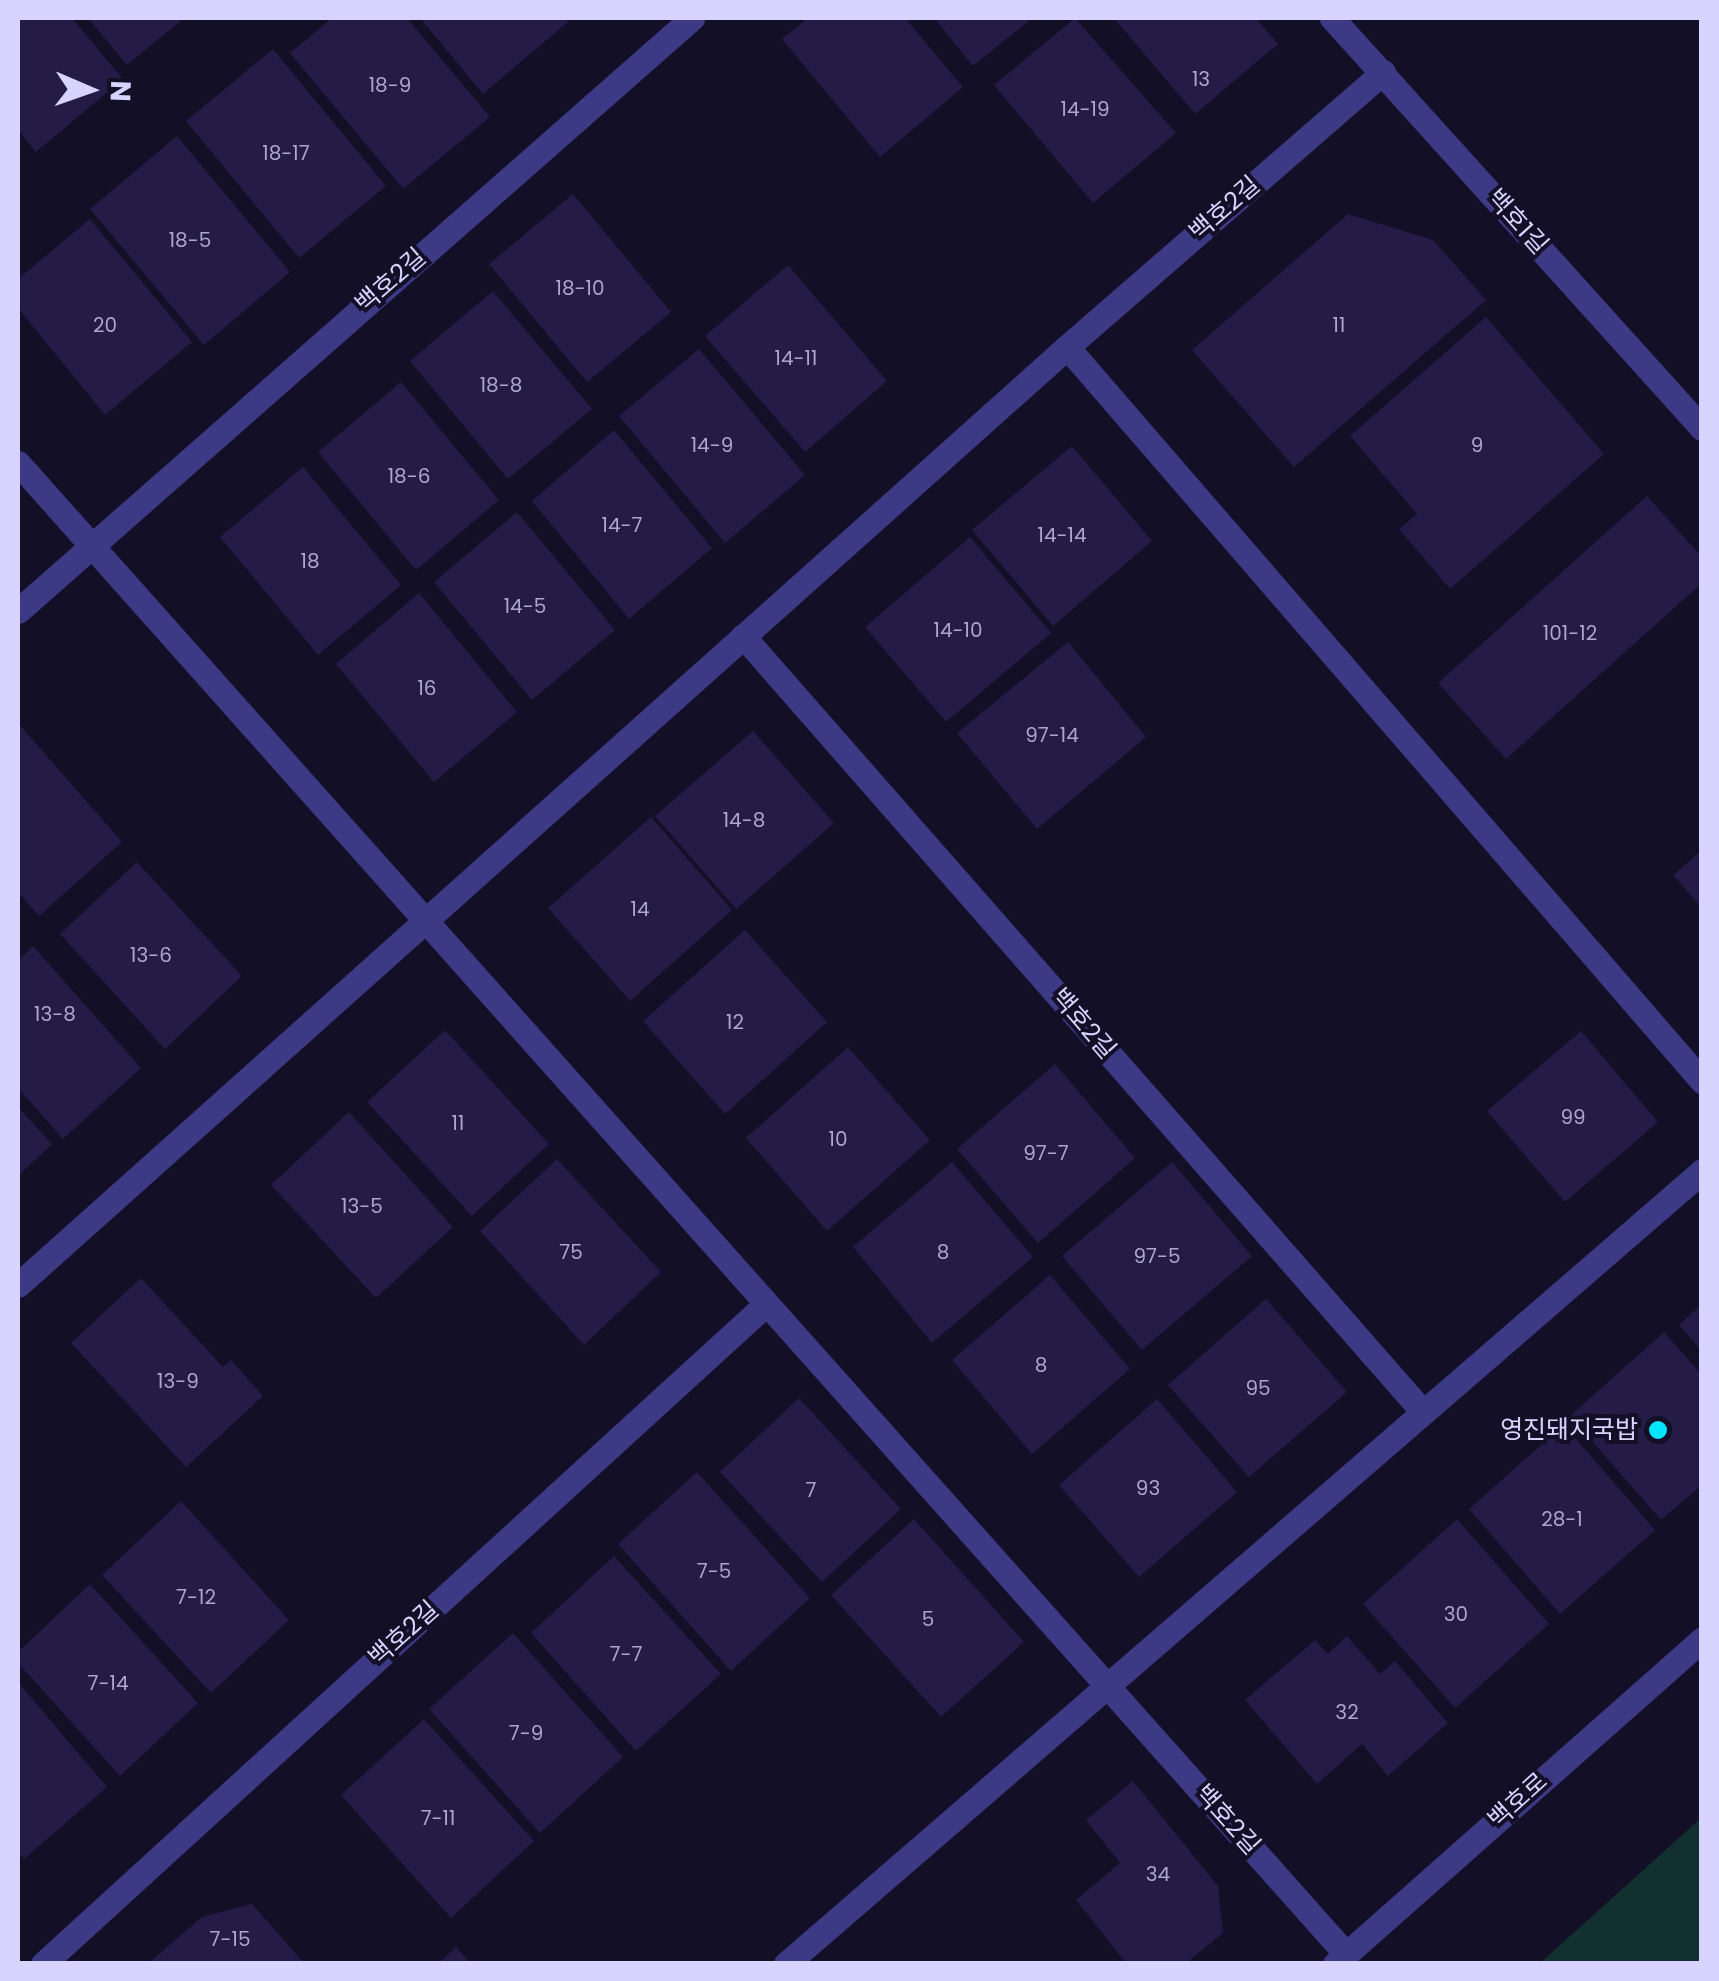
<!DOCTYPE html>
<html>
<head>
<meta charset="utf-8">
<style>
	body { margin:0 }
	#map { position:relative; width:1719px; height:1981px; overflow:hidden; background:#130f26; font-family:Poppins,"Noto Sans KR",sans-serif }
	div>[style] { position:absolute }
	.green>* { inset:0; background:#12302f }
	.building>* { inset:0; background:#241b47 }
	.street>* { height:25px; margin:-12.5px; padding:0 12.5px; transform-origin:12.5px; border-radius:12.5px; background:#3d3a85 }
	.dots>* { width:28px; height:28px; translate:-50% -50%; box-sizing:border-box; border:5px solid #130f26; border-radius:50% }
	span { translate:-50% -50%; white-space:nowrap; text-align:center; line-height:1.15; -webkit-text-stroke:8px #130f26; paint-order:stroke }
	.number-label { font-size:20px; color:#aca6d1 }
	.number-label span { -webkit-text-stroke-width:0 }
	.street-label { font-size:25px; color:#d9d4ff }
	.poi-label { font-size:25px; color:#d9d4ff }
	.right { translate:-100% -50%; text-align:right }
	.frame { position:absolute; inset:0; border:20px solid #d9d4ff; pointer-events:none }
	.north { position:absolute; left:40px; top:40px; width:100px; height:100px; -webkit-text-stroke:8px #130f26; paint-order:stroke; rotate:92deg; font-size:28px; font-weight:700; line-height:40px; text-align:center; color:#d9d4ff }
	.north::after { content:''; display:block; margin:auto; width:35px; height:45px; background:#d9d4ff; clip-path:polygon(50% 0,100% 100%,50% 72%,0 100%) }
</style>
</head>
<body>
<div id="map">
	<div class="green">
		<i style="clip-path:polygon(1701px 1818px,1701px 1963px,1540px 1963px)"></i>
	</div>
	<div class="building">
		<i style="clip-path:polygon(18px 18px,72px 18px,123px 79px,36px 152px,18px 130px)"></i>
		<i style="clip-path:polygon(88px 18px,184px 18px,127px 65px)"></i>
		<i style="clip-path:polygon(332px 18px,407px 18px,490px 117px,403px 189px,290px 53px)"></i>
		<i style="clip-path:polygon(420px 18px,566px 18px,569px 21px,483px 94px)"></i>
		<i style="clip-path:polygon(808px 18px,905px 18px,963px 87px,880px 157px,782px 39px)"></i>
		<i style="clip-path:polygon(934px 18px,1032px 18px,973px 66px)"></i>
		<i style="clip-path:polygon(1075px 18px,1176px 133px,1093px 203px,994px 85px)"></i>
		<i style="clip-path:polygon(1114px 18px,1256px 18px,1278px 44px,1195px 114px)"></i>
		<i style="clip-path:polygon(273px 49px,386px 186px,299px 258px,186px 121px)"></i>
		<i style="clip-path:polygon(177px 136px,290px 272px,204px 345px,90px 209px)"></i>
		<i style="clip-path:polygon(573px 194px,671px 312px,587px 382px,489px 264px)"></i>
		<i style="clip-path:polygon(1348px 214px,1433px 240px,1486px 300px,1294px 467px,1192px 350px)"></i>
		<i style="clip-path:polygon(90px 219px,192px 342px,105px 415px,18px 308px,18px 279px)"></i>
		<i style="clip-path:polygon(788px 265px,887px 381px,805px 452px,705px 336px)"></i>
		<i style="clip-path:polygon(493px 291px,592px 409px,508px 479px,410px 361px)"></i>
		<i style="clip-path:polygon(1486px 317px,1604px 454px,1450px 589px,1399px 529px,1417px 514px,1350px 436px)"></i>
		<i style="clip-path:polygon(699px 349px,805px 475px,725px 543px,619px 416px)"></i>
		<i style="clip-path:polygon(401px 382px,499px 500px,416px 570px,318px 452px)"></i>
		<i style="clip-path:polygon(614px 430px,712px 548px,629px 619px,532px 501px)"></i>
		<i style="clip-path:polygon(1072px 446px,1152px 541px,1053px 626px,972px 530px)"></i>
		<i style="clip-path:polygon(303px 467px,401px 585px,318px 655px,220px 537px)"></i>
		<i style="clip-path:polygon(1647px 496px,1702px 557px,1702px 583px,1506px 759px,1438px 683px)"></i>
		<i style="clip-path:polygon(517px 512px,615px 630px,532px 700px,434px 582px)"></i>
		<i style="clip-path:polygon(970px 537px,1051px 633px,946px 722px,865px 627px)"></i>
		<i style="clip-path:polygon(419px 593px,517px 712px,434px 782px,336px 664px)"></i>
		<i style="clip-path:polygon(1068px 642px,1146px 737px,1037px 829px,957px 733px)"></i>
		<i style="clip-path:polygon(18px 723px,122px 842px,39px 916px,18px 892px)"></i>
		<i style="clip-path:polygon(753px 731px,834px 823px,736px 909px,655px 816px)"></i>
		<i style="clip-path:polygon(651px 817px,732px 910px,630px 1001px,548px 908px)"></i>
		<i style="clip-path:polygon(1702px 850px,1702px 908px,1673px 875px)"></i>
		<i style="clip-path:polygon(137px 862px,242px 976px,165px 1049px,60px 934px)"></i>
		<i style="clip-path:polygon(745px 930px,827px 1022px,725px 1114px,643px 1021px)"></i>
		<i style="clip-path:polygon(33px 946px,141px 1068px,63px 1139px,18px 1088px,18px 961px)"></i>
		<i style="clip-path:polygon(445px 1030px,549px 1144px,472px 1216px,367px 1102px)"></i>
		<i style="clip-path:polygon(1581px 1031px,1658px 1122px,1565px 1202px,1487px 1111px)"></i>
		<i style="clip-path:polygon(848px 1047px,930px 1140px,827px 1231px,746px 1138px)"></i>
		<i style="clip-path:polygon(1055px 1064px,1135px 1158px,1038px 1243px,957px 1149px)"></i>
		<i style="clip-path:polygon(18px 1107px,52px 1144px,18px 1176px)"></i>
		<i style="clip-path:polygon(349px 1112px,453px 1227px,376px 1298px,271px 1185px)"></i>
		<i style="clip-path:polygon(557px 1159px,661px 1272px,584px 1345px,480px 1231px)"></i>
		<i style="clip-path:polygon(952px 1162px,1033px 1257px,932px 1343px,853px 1247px)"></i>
		<i style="clip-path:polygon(1172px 1162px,1252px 1256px,1142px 1350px,1062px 1256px)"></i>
		<i style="clip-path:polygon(1050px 1275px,1130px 1369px,1032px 1454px,952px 1360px)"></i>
		<i style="clip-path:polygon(141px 1278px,223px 1367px,231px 1360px,263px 1396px,186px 1467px,71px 1343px)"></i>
		<i style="clip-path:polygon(1266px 1299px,1347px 1392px,1249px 1477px,1168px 1385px)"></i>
		<i style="clip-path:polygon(1702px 1304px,1702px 1351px,1679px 1325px)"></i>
		<i style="clip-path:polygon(1664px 1332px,1702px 1375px,1702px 1485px,1661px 1520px,1570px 1416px)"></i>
		<i style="clip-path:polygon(799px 1398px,901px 1509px,822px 1582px,720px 1472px)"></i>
		<i style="clip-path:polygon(1157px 1399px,1237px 1492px,1139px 1577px,1059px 1485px)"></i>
		<i style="clip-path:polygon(1564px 1425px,1655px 1530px,1560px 1614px,1469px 1509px)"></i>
		<i style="clip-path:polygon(697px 1472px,810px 1598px,731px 1671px,618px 1544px)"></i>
		<i style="clip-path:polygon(181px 1501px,289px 1620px,211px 1693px,102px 1575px)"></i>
		<i style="clip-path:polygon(914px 1519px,1024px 1642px,941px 1717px,831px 1595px)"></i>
		<i style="clip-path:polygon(1457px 1519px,1549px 1624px,1455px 1708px,1363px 1604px)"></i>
		<i style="clip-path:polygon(614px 1556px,721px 1674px,636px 1751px,531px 1633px)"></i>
		<i style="clip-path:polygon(90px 1584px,198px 1703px,120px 1776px,18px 1663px,18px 1652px)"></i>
		<i style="clip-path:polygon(513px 1633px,623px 1757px,540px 1833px,429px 1709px)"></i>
		<i style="clip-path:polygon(1347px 1636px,1380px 1674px,1395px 1661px,1448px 1723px,1388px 1776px,1362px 1744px,1317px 1784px,1245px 1700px,1315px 1640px,1328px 1654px)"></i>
		<i style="clip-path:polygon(18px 1682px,107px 1787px,24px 1859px,18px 1851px)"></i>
		<i style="clip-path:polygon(424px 1719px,534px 1841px,451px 1918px,341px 1795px)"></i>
		<i style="clip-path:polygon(1133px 1781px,1218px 1886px,1223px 1933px,1185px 1964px,1127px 1964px,1076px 1900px,1120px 1863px,1086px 1820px)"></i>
		<i style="clip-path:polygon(252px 1904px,305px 1964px,151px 1961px,202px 1917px)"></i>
		<i style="clip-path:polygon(456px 1947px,471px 1964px,438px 1964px)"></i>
	</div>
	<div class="street">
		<i style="left:1332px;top:18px;width:552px;rotate:47.94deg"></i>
		<i style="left:1067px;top:347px;width:971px;rotate:49.14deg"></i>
		<i style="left:18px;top:463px;width:1997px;rotate:48.31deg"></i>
		<i style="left:18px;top:611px;width:898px;rotate:-41.34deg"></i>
		<i style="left:743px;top:636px;width:1032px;rotate:48.77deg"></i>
		<i style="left:18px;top:1285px;width:1407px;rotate:-41.8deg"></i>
		<i style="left:1067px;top:347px;width:419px;rotate:-41deg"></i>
		<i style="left:43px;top:1964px;width:979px;rotate:-42.39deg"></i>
		<i style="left:786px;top:1964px;width:1212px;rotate:-40.88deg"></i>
		<i style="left:1335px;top:1964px;width:490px;rotate:-41.5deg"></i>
	</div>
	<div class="dots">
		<i style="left:1658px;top:1430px;background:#00e5ff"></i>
	</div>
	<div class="number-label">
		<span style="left:1201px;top:79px">13</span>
		<span style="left:390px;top:85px">18-9</span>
		<span style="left:1085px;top:109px">14-19</span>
		<span style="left:286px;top:153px">18-17</span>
		<span style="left:190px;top:240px">18-5</span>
		<span style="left:580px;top:288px">18-10</span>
		<span style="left:105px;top:325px">20</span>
		<span style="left:1339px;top:325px">11</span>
		<span style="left:796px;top:358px">14-11</span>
		<span style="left:501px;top:385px">18-8</span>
		<span style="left:712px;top:445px">14-9</span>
		<span style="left:1477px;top:445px">9</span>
		<span style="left:409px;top:476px">18-6</span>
		<span style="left:622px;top:525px">14-7</span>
		<span style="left:1062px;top:535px">14-14</span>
		<span style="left:310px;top:561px">18</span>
		<span style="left:525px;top:606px">14-5</span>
		<span style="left:958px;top:630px">14-10</span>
		<span style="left:1570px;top:633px">101-12</span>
		<span style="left:427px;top:688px">16</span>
		<span style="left:1052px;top:735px">97-14</span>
		<span style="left:744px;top:820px">14-8</span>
		<span style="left:640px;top:909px">14</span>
		<span style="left:151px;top:955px">13-6</span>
		<span style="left:55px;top:1014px">13-8</span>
		<span style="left:735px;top:1022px">12</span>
		<span style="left:1573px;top:1117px">99</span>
		<span style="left:458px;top:1123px">11</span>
		<span style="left:838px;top:1139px">10</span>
		<span style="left:1046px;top:1153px">97-7</span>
		<span style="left:362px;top:1206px">13-5</span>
		<span style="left:571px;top:1252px">75</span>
		<span style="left:943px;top:1252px">8</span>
		<span style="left:1157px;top:1256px">97-5</span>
		<span style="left:1041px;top:1365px">8</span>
		<span style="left:178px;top:1381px">13-9</span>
		<span style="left:1258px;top:1388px">95</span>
		<span style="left:1148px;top:1488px">93</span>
		<span style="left:811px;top:1490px">7</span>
		<span style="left:1562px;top:1519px">28-1</span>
		<span style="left:714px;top:1571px">7-5</span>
		<span style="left:196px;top:1597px">7-12</span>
		<span style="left:1456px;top:1614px">30</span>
		<span style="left:928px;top:1619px">5</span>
		<span style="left:626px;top:1654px">7-7</span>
		<span style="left:108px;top:1683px">7-14</span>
		<span style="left:1347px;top:1712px">32</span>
		<span style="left:526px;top:1733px">7-9</span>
		<span style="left:438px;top:1818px">7-11</span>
		<span style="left:1158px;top:1874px">34</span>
		<span style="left:230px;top:1939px">7-15</span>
	</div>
	<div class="street-label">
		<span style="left:1225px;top:209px;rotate:-41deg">백호2길</span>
		<span style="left:1517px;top:222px;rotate:48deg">백호1길</span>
		<span style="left:391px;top:281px;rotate:-41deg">백호2길</span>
		<span style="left:1083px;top:1024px;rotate:49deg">백호2길</span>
		<span style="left:404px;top:1634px;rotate:-42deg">백호2길</span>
		<span style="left:1518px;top:1801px;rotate:-42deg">백호로</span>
		<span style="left:1227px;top:1820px;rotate:48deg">백호2길</span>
	</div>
	<div class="poi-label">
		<span class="right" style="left:1638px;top:1430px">영진돼지국밥</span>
	</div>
	<div class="frame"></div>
	<div class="north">N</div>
</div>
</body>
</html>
